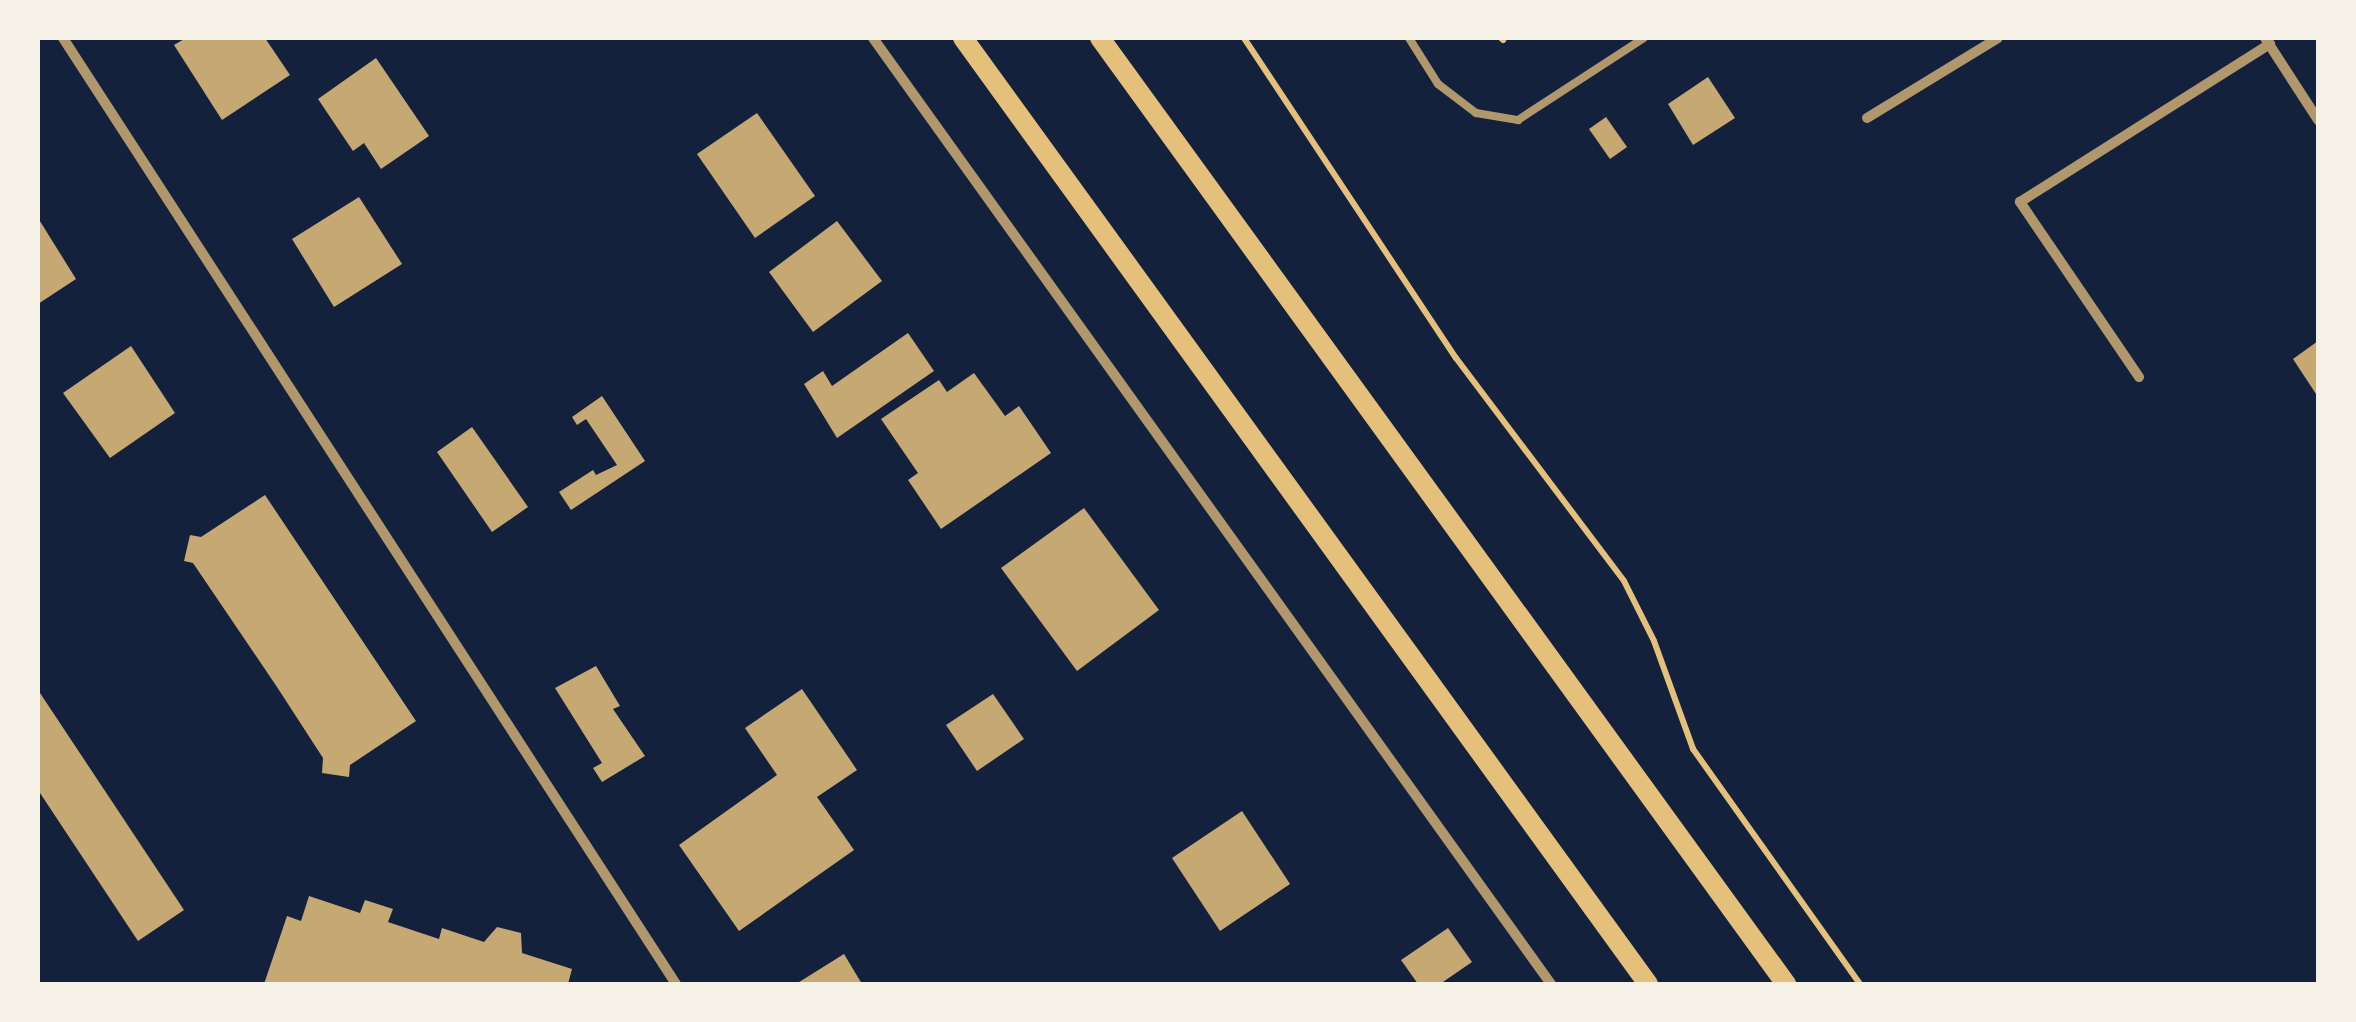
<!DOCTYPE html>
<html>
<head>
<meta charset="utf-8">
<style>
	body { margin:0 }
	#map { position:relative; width:2356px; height:1022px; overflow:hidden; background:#14213d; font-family:Overpass,sans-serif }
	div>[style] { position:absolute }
	.building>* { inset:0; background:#c6a872 }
	.path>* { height:6px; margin:-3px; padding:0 3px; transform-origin:3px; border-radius:3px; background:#e5c07b }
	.service>* { height:8px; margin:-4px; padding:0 4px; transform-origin:4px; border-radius:4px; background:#b1986c }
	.minor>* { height:10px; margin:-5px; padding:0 5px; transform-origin:5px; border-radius:5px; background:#b1986c }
	.secondary>* { height:20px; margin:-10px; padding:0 10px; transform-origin:10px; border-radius:10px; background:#e5c07b }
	span { translate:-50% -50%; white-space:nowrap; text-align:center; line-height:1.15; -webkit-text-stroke:8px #f6f1e7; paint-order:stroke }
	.frame { position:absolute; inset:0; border:40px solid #f6f1e7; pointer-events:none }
</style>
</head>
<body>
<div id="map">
	<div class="building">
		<i style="clip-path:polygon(186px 38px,265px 38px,290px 75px,222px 120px,174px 45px)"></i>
		<i style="clip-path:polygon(376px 58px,429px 136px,381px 169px,364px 143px,353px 151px,318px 99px)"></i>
		<i style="clip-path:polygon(1708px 77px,1735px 118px,1693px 145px,1668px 104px)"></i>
		<i style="clip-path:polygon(757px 113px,815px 196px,755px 238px,697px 154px)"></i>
		<i style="clip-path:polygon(1606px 117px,1627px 147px,1610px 159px,1589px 129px)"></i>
		<i style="clip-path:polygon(359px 197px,402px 264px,334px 307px,292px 239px)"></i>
		<i style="clip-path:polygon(38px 218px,76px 279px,38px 304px)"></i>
		<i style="clip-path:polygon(837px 221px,882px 281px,813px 332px,769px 272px)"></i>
		<i style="clip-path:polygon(908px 333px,934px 371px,837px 438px,804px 384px,823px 371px,832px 386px)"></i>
		<i style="clip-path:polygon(2318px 341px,2318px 397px,2293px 359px)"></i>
		<i style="clip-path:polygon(131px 346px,175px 413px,110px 458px,63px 393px)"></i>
		<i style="clip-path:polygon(974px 373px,1005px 416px,1019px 406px,1051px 453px,941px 529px,908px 480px,918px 473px,881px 419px,939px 380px,947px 392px)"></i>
		<i style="clip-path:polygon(602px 396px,645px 461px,571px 510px,559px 492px,593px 470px,596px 475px,617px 465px,586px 419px,577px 425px,572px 417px)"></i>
		<i style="clip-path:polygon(472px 427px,528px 507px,492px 532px,437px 452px)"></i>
		<i style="clip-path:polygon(265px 495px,416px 721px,350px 765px,349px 777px,322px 773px,323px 758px,277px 687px,193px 563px,184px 561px,190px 535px,201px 537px)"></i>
		<i style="clip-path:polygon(1084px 508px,1159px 610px,1077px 671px,1001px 568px)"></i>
		<i style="clip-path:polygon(596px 666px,620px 706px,613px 709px,645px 756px,602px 782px,593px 768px,602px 763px,555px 688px)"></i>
		<i style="clip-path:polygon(802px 689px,857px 770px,817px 797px,854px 850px,739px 931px,679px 845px,777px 775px,745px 728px)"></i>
		<i style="clip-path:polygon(38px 690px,184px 910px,138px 941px,38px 790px)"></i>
		<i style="clip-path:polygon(993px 694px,1024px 739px,977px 771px,946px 725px)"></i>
		<i style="clip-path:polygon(1242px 811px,1290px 884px,1220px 931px,1172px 858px)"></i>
		<i style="clip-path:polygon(309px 896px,360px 913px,365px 900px,393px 909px,388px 922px,439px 939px,442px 928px,484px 942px,497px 927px,521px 933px,522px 953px,572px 969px,568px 984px,264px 984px,287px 916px,301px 921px)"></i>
		<i style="clip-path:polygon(1448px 928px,1472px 962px,1440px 984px,1418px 984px,1401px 960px)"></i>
		<i style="clip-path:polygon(844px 954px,862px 984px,796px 984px)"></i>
	</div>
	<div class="path">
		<i style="left:1244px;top:38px;width:384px;rotate:56.5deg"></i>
		<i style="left:1456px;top:358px;width:279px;rotate:53deg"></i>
		<i style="left:1624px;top:581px;width:67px;rotate:63.4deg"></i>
		<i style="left:1654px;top:641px;width:115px;rotate:70.1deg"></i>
		<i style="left:1693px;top:749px;width:288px;rotate:54.6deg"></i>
		<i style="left:1501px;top:38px;width:3px;rotate:45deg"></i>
	</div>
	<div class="service">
		<i style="left:1409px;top:38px;width:54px;rotate:57.8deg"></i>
		<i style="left:1438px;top:84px;width:48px;rotate:37.3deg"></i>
		<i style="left:1476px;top:113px;width:43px;rotate:9.5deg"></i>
		<i style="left:1518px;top:120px;width:150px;rotate:-33.1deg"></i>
	</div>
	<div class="minor">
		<i style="left:63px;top:38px;width:1127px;rotate:57.06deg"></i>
		<i style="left:873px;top:38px;width:1164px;rotate:54.37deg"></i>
		<i style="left:2265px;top:38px;width:98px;rotate:57.1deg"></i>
		<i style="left:1867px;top:118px;width:153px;rotate:-31.4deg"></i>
		<i style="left:2139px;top:377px;width:212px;rotate:-124.2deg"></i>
		<i style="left:2020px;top:202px;width:296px;rotate:-32.3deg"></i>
	</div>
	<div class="secondary">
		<i style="left:963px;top:38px;width:1168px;rotate:54.09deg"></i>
		<i style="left:1100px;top:38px;width:1169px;rotate:54.05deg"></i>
	</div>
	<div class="frame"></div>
</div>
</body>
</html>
